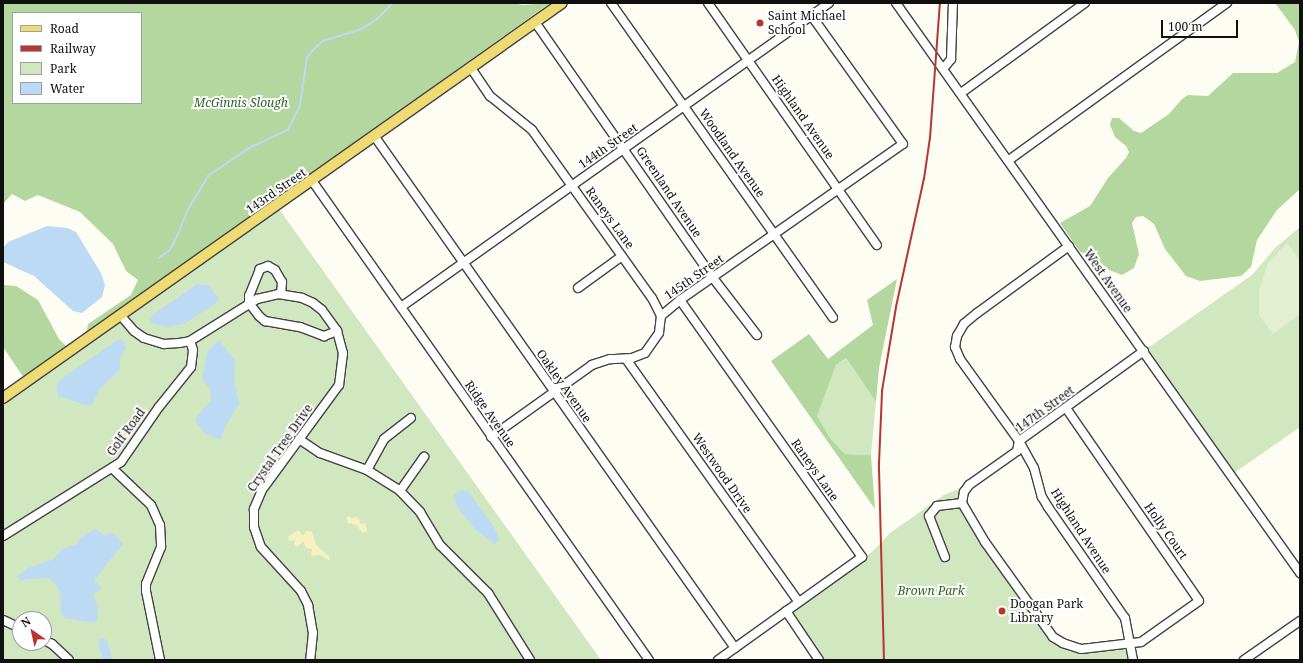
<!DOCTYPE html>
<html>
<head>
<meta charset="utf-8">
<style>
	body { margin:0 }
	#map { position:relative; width:1303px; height:663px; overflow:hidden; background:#fefdf4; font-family:"Noto Serif",serif }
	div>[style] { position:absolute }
	.green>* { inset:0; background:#d1e7bf }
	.forest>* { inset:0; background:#b4d79f }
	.sand>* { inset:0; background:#f7f0c3 }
	.pitch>* { inset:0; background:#e2efd0 }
	.water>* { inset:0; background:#bcdaf3 }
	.stream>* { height:1.5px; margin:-0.75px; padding:0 0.75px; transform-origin:0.75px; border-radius:0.75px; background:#bcdaf3 }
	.roads { filter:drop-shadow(1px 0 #434343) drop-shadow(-1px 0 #434343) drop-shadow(0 1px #434343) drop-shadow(0 -1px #434343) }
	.minor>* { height:8px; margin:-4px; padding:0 4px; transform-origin:4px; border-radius:4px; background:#fff }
	.major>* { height:10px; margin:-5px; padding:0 5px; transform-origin:5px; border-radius:5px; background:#efdb73 }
	.rail>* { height:1.5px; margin:-0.75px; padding:0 0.75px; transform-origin:0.75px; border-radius:0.75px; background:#b83530 }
	.dots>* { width:11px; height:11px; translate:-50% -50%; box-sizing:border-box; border:2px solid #fff; border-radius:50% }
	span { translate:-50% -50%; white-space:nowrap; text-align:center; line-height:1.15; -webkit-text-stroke:4px #fff; paint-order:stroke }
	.poi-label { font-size:12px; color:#101010 }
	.left { translate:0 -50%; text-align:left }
	.park-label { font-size:12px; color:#2c6424; font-style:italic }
	.street-label { font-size:12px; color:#101010 }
	.frame { position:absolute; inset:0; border:4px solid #101010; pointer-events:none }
	.legend { position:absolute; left:12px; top:12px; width:130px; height:92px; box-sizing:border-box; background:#fff; border:1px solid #9f9f9f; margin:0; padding:5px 7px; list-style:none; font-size:12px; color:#101010 }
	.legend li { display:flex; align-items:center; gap:8px; height:20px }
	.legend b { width:20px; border:1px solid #9f9f9f }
	.north { position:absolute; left:12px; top:611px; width:40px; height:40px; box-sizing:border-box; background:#fff; border:1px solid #9f9f9f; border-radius:50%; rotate:326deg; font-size:11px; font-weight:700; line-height:16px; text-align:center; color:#101010 }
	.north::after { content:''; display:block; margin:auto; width:14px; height:18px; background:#b83530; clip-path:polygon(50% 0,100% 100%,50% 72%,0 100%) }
	.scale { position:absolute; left:1161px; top:20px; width:77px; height:18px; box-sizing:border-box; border:2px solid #101010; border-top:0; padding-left:5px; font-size:12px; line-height:14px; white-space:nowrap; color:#101010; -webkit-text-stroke:3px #fff; paint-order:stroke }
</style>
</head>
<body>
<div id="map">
	<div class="green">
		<i style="clip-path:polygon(evenodd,279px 209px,601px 660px,3px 660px,3px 401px,279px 209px,20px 619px,44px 619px,44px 643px,20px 643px,20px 619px)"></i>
		<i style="clip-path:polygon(1300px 227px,1300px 427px,1234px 473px,1145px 350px,1252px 275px,1275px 248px)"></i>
		<i style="clip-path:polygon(846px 358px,876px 402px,871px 455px,845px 454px,830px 438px,816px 416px,836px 365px)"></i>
		<i style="clip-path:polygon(963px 487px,959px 499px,963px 516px,1046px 634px,1057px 644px,1072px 652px,1125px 648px,1129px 660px,823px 660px,791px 612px,873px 551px,890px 533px,944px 495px)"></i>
	</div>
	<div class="forest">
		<i style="clip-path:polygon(evenodd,3px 3px,513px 3px,523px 5px,550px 3px,86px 335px,88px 324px,131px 295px,138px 280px,126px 271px,113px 244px,80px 212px,38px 195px,25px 201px,12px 194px,3px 204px,3px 3px,13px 13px,141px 13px,141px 103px,13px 103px,13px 13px)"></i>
		<i style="clip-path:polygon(1275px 3px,1300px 3px,1300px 189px,1277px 210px,1257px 240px,1251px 267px,1241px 276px,1200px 281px,1186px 276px,1165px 249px,1154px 224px,1143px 216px,1136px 217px,1132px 223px,1139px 254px,1134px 268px,1122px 275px,1109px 270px,1093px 256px,1080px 252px,1060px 223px,1090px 206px,1108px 178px,1126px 158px,1129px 152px,1126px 146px,1115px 137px,1110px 125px,1112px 118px,1119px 118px,1134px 131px,1141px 133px,1169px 114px,1182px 99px,1188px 95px,1208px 96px,1233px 73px,1277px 73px,1295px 62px,1299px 42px,1295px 30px)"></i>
		<i style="clip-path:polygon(897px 279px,879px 368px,876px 402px,846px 358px,836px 365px,817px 416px,830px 438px,845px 454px,871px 455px,875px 509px,771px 361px,809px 334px,828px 359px,873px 325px,867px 300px)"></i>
		<i style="clip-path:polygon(3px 285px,16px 286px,38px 300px,59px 339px,68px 348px,24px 378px,3px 347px)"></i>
	</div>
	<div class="sand">
		<i style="clip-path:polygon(349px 516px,352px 519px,355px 517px,359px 518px,360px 524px,365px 523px,367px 531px,363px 533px,356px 525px,348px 523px,346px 518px)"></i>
		<i style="clip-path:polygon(298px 530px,303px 536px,306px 531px,312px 532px,316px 545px,329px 556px,330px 561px,320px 555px,311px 556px,312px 549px,306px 548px,303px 541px,298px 547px,294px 545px,295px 540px,289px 541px,288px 537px)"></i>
	</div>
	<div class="pitch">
		<i style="clip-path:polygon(1287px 243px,1300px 260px,1300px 314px,1273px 334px,1259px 315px,1259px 290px,1268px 263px)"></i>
	</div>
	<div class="water">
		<i style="clip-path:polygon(47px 226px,68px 228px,76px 232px,101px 273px,105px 285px,102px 297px,82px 313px,73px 311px,34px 276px,3px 262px,3px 248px,8px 242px)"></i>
		<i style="clip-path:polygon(197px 284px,208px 285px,219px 299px,216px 303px,184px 324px,169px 327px,151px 323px,150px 319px,153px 315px)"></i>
		<i style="clip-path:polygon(119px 339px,124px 341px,126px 348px,120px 358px,120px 370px,99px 390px,93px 403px,89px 406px,58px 396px,56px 387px,61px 379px)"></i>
		<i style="clip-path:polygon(219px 340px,235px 361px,234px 379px,239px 404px,225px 426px,221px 440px,205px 433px,196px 422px,196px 418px,210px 401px,211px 391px,202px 378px,208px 350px)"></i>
		<i style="clip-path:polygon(462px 490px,469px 492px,494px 527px,499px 539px,496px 545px,475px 529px,457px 506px,454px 495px)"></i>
		<i style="clip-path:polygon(95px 529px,105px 535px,113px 533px,123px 544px,94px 580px,102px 588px,93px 595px,98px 607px,97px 621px,95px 623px,64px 618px,61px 613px,60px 592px,55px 583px,48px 578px,21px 580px,16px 577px,28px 568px,54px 559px,62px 549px,79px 543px,80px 538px)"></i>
		<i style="clip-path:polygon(100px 638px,104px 638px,108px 643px,112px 660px,103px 660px,99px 644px)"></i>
	</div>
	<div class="stream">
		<i style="left:159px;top:258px;width:12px;rotate:-35deg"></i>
		<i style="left:169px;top:251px;width:9px;rotate:-58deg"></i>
		<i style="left:174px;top:243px;width:38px;rotate:-67deg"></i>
		<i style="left:189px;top:208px;width:37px;rotate:-59deg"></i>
		<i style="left:208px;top:176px;width:52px;rotate:-34deg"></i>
		<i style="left:251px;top:147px;width:41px;rotate:-24.7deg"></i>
		<i style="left:288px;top:130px;width:28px;rotate:-64deg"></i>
		<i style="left:300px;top:105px;width:48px;rotate:-81.5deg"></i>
		<i style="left:307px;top:58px;width:7px;rotate:-56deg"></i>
		<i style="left:311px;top:52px;width:16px;rotate:-43deg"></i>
		<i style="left:323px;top:41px;width:39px;rotate:-17deg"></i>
		<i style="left:360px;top:30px;width:19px;rotate:-32deg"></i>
		<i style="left:376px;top:20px;width:24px;rotate:-45deg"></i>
	</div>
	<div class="roads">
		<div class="minor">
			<i style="left:611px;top:3px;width:385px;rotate:54.8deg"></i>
			<i style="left:708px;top:3px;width:295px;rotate:55.1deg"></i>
			<i style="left:896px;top:3px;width:699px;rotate:54.67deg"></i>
			<i style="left:535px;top:22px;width:307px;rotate:55.2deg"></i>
			<i style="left:710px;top:274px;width:77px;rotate:52.4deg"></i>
			<i style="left:471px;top:68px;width:34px;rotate:56deg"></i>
			<i style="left:490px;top:96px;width:54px;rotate:39deg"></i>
			<i style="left:532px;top:130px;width:206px;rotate:54.5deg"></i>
			<i style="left:652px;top:298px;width:20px;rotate:63deg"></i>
			<i style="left:661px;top:316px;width:17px;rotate:97deg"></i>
			<i style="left:659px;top:333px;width:24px;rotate:125deg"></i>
			<i style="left:645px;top:353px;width:14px;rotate:159deg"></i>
			<i style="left:632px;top:358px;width:22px;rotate:177deg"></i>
			<i style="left:610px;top:359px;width:19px;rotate:162deg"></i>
			<i style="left:592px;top:365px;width:124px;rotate:144.5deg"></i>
			<i style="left:943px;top:69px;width:13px;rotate:-51deg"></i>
			<i style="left:951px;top:59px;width:56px;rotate:-88deg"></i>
			<i style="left:961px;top:93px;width:153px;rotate:-36deg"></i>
			<i style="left:375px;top:137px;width:625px;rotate:54.84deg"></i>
			<i style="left:1009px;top:160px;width:269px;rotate:-35.8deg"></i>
			<i style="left:313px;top:182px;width:584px;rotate:54.9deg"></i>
			<i style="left:1069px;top:246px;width:114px;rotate:143.9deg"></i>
			<i style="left:977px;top:313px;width:17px;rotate:140deg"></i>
			<i style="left:964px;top:324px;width:14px;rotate:120deg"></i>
			<i style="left:957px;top:336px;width:11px;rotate:100deg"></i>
			<i style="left:955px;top:347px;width:13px;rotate:67deg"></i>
			<i style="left:960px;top:359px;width:101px;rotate:54.3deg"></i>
			<i style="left:1019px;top:441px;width:31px;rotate:61deg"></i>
			<i style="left:1034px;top:468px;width:30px;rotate:75deg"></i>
			<i style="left:1042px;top:497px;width:12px;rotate:59deg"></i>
			<i style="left:1048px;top:507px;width:135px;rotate:55.3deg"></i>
			<i style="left:1125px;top:618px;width:43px;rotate:79.2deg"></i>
			<i style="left:578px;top:288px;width:54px;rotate:-36deg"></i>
			<i style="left:281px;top:294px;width:12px;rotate:-85deg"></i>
			<i style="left:282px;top:282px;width:14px;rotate:-120deg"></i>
			<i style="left:275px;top:270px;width:8px;rotate:-150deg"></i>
			<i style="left:268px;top:266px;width:9px;rotate:159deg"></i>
			<i style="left:260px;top:269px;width:29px;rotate:112deg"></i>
			<i style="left:249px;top:296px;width:7px;rotate:90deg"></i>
			<i style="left:249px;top:303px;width:16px;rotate:52deg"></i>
			<i style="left:259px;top:316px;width:8px;rotate:40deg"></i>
			<i style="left:265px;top:321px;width:36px;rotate:10deg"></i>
			<i style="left:300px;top:327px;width:26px;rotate:21deg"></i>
			<i style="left:324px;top:336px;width:14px;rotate:-21deg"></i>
			<i style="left:680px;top:300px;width:315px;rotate:54.7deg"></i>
			<i style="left:862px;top:557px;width:177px;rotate:144.4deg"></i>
			<i style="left:401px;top:307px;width:525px;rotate:-35.39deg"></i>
			<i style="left:121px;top:316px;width:20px;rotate:49deg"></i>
			<i style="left:134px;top:331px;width:12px;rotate:35deg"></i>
			<i style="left:144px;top:338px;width:21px;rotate:17deg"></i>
			<i style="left:164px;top:344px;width:15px;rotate:-4deg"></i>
			<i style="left:179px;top:343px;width:11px;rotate:-10deg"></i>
			<i style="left:190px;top:341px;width:79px;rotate:-32.1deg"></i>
			<i style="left:257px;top:299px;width:22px;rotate:-13deg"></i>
			<i style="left:278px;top:294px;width:24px;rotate:9deg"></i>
			<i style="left:302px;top:298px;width:12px;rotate:24deg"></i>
			<i style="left:313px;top:303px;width:11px;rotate:38deg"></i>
			<i style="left:322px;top:310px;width:26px;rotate:54deg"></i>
			<i style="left:337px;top:331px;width:23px;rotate:75deg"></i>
			<i style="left:343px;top:353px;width:32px;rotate:97deg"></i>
			<i style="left:339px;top:385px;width:130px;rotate:126.3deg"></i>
			<i style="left:262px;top:490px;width:21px;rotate:113deg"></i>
			<i style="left:254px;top:509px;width:18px;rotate:90deg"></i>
			<i style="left:254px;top:527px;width:21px;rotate:71deg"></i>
			<i style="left:261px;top:547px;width:59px;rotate:47.7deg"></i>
			<i style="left:301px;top:591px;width:16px;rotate:63deg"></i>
			<i style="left:308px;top:605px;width:28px;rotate:80deg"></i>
			<i style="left:313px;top:633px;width:27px;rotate:96deg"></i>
			<i style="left:661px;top:316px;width:25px;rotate:-40deg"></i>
			<i style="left:680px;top:300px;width:272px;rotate:-35deg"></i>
			<i style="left:903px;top:144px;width:158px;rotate:-125.5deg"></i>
			<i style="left:626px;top:359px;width:298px;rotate:54.6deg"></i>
			<i style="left:1066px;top:408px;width:234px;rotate:55.4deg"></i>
			<i style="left:1199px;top:601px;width:71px;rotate:144.7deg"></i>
			<i style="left:1141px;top:642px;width:60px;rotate:173.3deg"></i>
			<i style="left:1081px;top:649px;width:19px;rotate:-162deg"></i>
			<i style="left:1063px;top:643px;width:12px;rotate:-149deg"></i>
			<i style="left:1053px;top:637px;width:117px;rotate:-125.6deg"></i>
			<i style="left:985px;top:542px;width:45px;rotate:-120.5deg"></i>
			<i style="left:962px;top:503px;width:11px;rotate:-80deg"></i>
			<i style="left:964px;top:492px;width:9px;rotate:-54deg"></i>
			<i style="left:969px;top:485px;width:59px;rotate:-35.3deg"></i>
			<i style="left:1017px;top:451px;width:10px;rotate:-79deg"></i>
			<i style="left:1019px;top:441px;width:154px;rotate:-35.8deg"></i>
			<i style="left:299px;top:439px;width:25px;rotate:34deg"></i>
			<i style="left:320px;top:453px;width:50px;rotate:19.9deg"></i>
			<i style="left:367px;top:470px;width:39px;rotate:32deg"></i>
			<i style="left:400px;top:491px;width:29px;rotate:46deg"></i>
			<i style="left:420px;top:512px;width:39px;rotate:59deg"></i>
			<i style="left:440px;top:545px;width:68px;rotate:45deg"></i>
			<i style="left:488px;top:593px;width:79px;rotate:57.9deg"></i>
			<i style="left:113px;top:469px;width:52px;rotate:43.5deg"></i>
			<i style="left:151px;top:505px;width:22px;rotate:66deg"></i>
			<i style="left:160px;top:525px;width:22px;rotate:87deg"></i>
			<i style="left:161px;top:547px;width:40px;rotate:112deg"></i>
			<i style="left:146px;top:584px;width:7px;rotate:90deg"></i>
			<i style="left:146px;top:591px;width:70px;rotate:78.5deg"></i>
			<i style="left:367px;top:470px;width:35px;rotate:-61deg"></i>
			<i style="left:384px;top:439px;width:34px;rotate:-38deg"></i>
			<i style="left:400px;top:491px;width:42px;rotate:-54.8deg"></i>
			<i style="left:3px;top:536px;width:139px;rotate:-32.1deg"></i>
			<i style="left:121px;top:462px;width:67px;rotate:-55.4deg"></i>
			<i style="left:159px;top:407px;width:51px;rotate:-51.3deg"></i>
			<i style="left:191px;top:367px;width:17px;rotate:-83deg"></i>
			<i style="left:193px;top:350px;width:9px;rotate:-108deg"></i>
			<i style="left:945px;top:557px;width:44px;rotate:-111.3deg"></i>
			<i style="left:929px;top:516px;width:13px;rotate:-51deg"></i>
			<i style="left:937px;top:506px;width:25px;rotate:-7deg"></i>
			<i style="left:786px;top:611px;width:59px;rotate:56deg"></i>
			<i style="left:3px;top:620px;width:19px;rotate:25deg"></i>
			<i style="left:44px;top:640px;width:9px;rotate:27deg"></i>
			<i style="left:52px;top:644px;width:23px;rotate:43deg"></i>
			<i style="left:1244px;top:660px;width:68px;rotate:-34.9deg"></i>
		</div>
		<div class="major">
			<i style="left:3px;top:398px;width:684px;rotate:-35.25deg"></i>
		</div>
	</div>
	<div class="rail">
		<i style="left:884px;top:660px;width:196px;rotate:-91.5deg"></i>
		<i style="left:879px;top:464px;width:73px;rotate:-87.6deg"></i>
		<i style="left:882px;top:391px;width:85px;rotate:-80.5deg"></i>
		<i style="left:896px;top:307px;width:131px;rotate:-77.7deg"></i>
		<i style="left:924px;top:179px;width:41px;rotate:-81.7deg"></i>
		<i style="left:930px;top:138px;width:135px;rotate:-85.8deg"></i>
	</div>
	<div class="dots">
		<i style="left:760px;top:23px;background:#b83530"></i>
		<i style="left:1002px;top:611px;background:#b83530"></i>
	</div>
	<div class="poi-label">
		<span class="left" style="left:768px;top:23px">Saint Michael<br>School</span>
		<span class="left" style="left:1010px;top:611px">Doogan Park<br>Library</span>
	</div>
	<div class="park-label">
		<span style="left:241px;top:103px">McGinnis Slough</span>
		<span style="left:931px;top:591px">Brown Park</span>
	</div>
	<div class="street-label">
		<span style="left:803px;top:117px;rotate:55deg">Highland Avenue</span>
		<span style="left:608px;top:146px;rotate:-35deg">144th Street</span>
		<span style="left:732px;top:153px;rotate:55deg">Woodland Avenue</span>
		<span style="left:276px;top:191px;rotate:-35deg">143rd Street</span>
		<span style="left:669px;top:192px;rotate:56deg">Greenland Avenue</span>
		<span style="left:610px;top:218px;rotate:54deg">Raneys Lane</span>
		<span style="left:694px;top:277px;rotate:-35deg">145th Street</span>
		<span style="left:1108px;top:281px;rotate:55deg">West Avenue</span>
		<span style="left:564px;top:386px;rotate:55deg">Oakley Avenue</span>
		<span style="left:1045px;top:409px;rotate:-36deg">147th Street</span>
		<span style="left:490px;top:414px;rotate:55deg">Ridge Avenue</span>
		<span style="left:126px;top:432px;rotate:-54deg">Golf Road</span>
		<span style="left:280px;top:448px;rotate:-55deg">Crystal Tree Drive</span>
		<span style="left:815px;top:470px;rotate:55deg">Raneys Lane</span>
		<span style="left:722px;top:473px;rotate:55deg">Westwood Drive</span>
		<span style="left:1081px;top:531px;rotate:57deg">Highland Avenue</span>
		<span style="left:1166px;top:531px;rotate:55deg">Holly Court</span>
	</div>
	<div class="frame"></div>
	<ul class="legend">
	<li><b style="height:5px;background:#efdb73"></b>Road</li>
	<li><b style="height:5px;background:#b83530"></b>Railway</li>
	<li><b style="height:11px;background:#d1e7bf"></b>Park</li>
	<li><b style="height:11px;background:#bcdaf3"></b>Water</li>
	</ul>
	<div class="north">N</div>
	<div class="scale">100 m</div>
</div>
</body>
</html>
